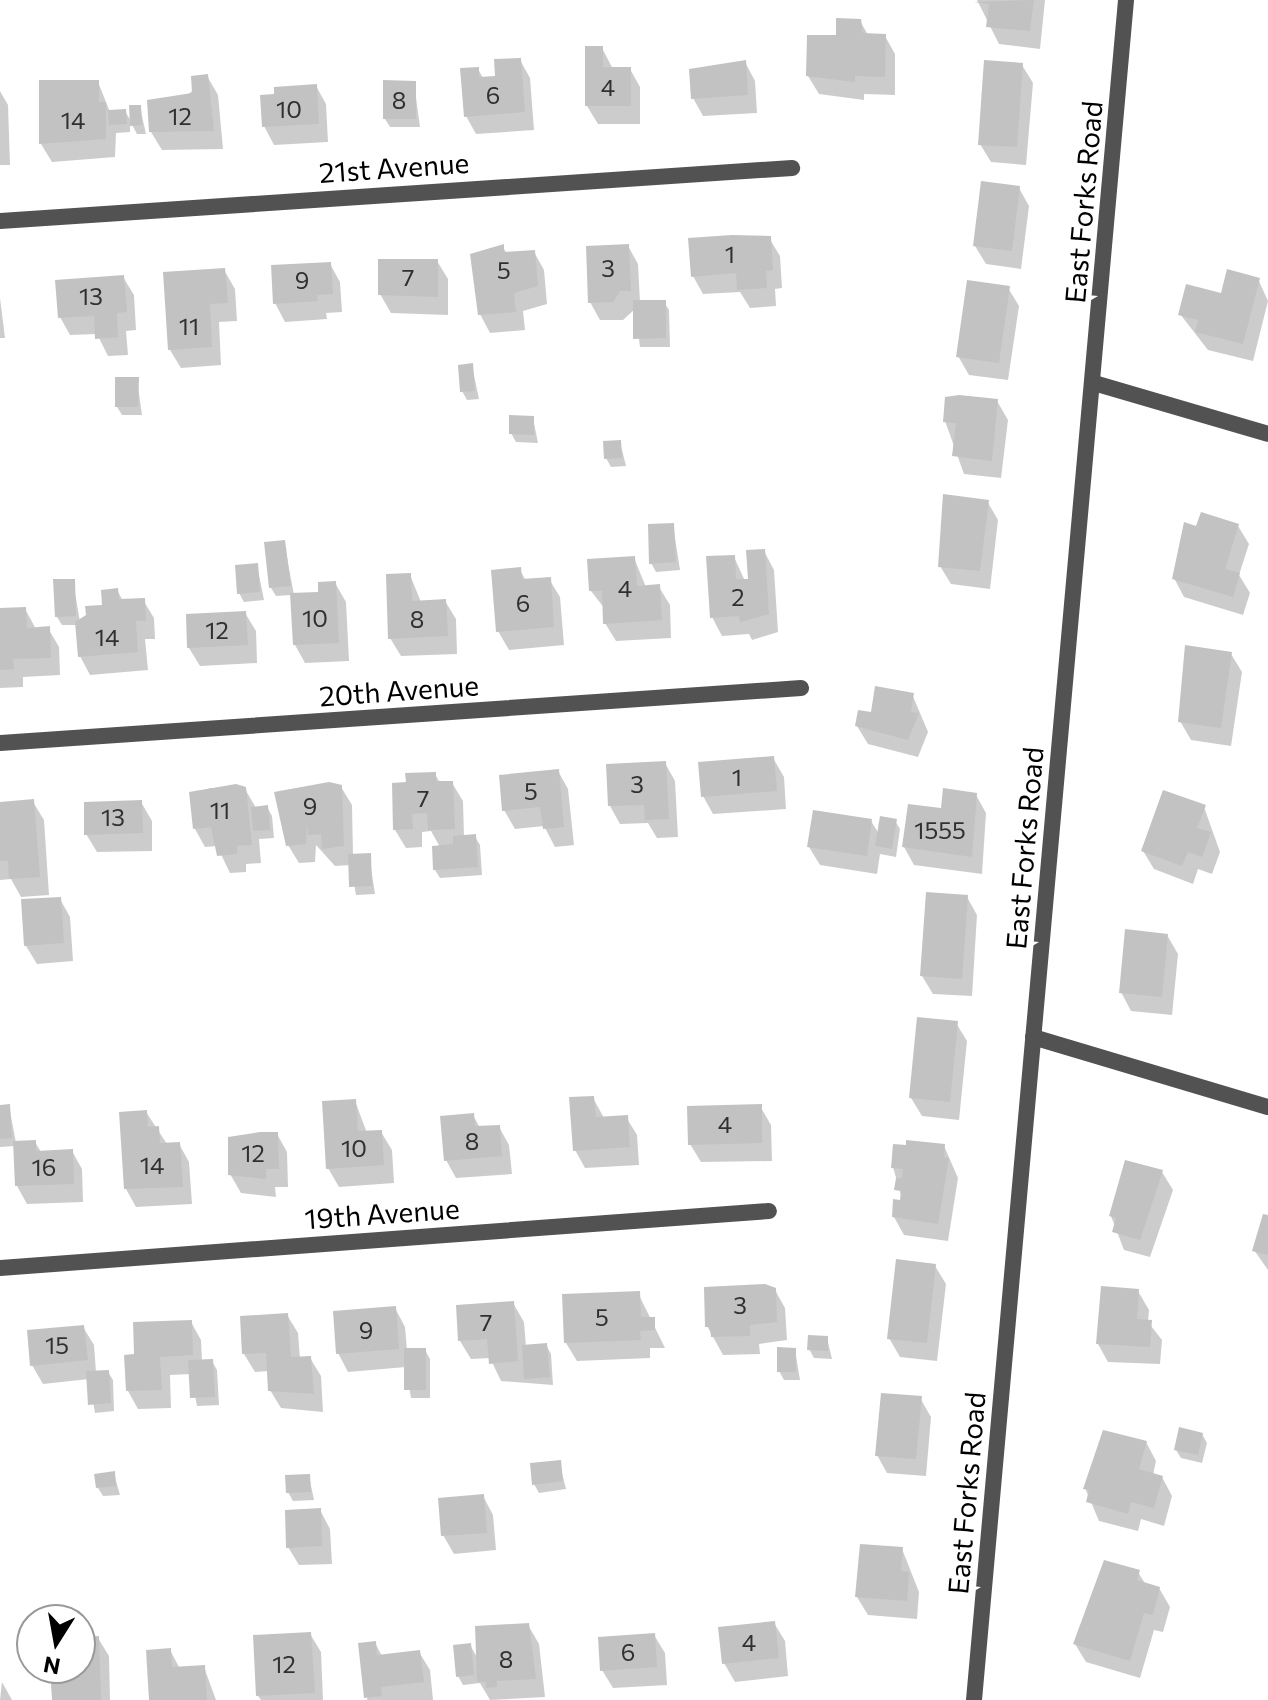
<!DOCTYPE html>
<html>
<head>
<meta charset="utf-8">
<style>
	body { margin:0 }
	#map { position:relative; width:1268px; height:1700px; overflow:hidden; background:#fff; font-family:Commissioner,sans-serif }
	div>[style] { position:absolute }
	.shadow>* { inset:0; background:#0003 }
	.building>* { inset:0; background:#c2c2c2 }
	.street>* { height:16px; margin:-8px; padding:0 8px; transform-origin:8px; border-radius:8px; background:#525252 }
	span { translate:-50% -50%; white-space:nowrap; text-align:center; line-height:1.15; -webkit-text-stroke:8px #fff; paint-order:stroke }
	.number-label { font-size:24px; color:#303030 }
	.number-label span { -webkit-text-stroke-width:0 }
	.street-label { font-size:28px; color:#000 }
	.north { position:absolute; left:16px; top:1604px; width:80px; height:80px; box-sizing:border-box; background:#fff; border:2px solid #999; border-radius:50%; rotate:191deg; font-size:22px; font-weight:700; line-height:32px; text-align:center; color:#000 }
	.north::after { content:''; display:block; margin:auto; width:28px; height:36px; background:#000; clip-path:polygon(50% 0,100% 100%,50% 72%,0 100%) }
</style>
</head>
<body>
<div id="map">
	<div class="shadow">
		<i style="clip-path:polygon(977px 0,1045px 0,1040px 49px,999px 44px)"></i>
		<i style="clip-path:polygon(860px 21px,868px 35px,885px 36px,895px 54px,895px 95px,864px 94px,864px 100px,819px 94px,808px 76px,838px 37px)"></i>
		<i style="clip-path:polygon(602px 48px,613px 69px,630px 69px,640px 87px,640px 124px,598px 124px,587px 106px)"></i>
		<i style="clip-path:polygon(520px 60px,530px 78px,534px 130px,476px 134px,466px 116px,478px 69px,483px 78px,498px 77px)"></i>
		<i style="clip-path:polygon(745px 62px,755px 81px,757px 113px,703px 116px,693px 98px)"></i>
		<i style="clip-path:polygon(1022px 65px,1033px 83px,1026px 165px,991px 162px,980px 144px)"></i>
		<i style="clip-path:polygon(207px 76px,218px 95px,223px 149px,162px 150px,151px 132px)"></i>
		<i style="clip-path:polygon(98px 82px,110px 112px,125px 111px,132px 123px,140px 107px,146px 134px,137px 134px,130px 121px,130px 132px,116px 133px,115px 157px,52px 162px,41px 144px)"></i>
		<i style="clip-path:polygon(414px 83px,420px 127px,390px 127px,385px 119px)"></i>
		<i style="clip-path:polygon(316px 86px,326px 104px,328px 142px,274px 145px,264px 126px)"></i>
		<i style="clip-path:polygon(0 91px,8px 105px,10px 165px,0 165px)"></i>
		<i style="clip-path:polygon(1019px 188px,1029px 206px,1021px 269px,986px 264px,975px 246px)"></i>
		<i style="clip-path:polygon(769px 238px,780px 256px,782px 288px,775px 289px,776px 306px,750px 308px,740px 292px,703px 294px,693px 276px)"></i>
		<i style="clip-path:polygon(628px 246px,638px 264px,640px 302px,664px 302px,669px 310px,670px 347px,640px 347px,635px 309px,623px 320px,600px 320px,590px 302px)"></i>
		<i style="clip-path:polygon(503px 247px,507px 254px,534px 252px,544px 270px,547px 304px,523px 311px,525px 330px,490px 333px,480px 314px)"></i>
		<i style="clip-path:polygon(437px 261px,448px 279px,448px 315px,391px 313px,380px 294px)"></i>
		<i style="clip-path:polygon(330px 264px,340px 282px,342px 312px,326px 313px,327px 319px,285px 322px,275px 303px)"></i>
		<i style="clip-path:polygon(224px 270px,235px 289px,237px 321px,219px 322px,221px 365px,181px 368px,170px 350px)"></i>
		<i style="clip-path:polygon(123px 277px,134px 295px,136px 330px,126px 331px,128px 355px,108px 356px,97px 334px,70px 335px,60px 317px)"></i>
		<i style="clip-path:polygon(1258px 279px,1268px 301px,1253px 361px,1208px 350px,1180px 314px)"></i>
		<i style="clip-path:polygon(1008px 288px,1019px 306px,1008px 380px,969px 375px,958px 356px)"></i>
		<i style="clip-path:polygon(0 298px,5px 338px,0 338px)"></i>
		<i style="clip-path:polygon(472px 366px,479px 399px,467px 400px,462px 391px)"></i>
		<i style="clip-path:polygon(137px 379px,142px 415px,122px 415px,117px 407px)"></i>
		<i style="clip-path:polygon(997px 401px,1008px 420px,1001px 478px,964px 474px,945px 421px)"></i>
		<i style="clip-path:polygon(533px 418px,538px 443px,516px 442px,511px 433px)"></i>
		<i style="clip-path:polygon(620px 442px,626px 466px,611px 467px,606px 458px)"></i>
		<i style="clip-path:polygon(987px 501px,998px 520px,990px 589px,951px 584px,940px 566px)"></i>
		<i style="clip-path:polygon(673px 525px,680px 570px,656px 572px,651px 563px)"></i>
		<i style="clip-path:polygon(1238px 526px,1249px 544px,1239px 575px,1250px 593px,1243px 615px,1184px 597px,1174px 578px,1198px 529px)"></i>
		<i style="clip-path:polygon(284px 542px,294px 595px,320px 594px,335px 583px,346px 602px,349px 661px,305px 663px,295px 645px,292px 595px,276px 596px,271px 588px,266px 544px)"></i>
		<i style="clip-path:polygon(764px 551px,774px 570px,778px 632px,752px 640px,749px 634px,722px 636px,712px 617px,734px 557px,745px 581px,750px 581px)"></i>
		<i style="clip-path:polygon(634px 558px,646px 587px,659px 587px,670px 605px,671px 638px,616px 641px,605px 623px,605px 609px,591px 591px)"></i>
		<i style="clip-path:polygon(257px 565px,264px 600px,244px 602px,239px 593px)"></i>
		<i style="clip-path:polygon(520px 570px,526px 581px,549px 579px,560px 597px,564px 645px,509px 650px,498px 631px)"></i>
		<i style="clip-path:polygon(410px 575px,421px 602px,445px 601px,456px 619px,457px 654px,401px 656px,390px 638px)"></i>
		<i style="clip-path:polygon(73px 581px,80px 622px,104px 606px,117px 590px,123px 601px,143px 600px,154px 618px,155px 639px,145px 639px,148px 670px,90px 675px,80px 656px,77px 625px,62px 625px,57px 617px)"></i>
		<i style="clip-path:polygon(25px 609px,36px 629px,48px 628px,59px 647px,60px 675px,23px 677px,23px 687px,0 688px,0 610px)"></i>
		<i style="clip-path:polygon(245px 613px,256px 631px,257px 663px,200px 666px,189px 648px)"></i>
		<i style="clip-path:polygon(1187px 647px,1231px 654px,1242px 672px,1231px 746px,1191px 740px,1180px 721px)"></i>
		<i style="clip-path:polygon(912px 694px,928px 732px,918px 757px,868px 744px,857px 726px)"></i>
		<i style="clip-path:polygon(773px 758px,784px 777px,786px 809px,713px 814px,703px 796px)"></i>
		<i style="clip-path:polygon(665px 763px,675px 781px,678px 837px,657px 838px,648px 823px,620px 824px,610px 806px)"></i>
		<i style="clip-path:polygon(558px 771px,568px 789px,574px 845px,555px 847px,544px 826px,515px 829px,504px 810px)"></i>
		<i style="clip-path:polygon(435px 774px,440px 783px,452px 783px,463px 801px,464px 837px,475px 837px,480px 845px,482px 875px,440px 878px,435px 870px,440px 847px,431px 831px,422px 832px,422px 847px,406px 848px,395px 830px,408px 784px)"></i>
		<i style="clip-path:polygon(341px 787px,352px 805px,353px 855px,369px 855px,375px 894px,356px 895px,351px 865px,335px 866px,316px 845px,315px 862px,299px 863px,288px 845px,276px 794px)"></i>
		<i style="clip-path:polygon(209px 788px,245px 789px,256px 808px,267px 807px,272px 816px,274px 838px,259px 839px,261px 863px,246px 864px,246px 872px,230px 873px,217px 846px,205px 847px,195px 829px)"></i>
		<i style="clip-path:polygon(976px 795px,986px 813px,982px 874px,914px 865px,904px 847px,942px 811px)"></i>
		<i style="clip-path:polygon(33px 802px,44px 820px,49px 895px,21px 897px,11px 879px,0 880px,0 804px)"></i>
		<i style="clip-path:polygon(141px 802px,152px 821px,152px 851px,97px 852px,86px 834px)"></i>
		<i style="clip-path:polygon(1204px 807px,1220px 852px,1212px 874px,1198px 869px,1193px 884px,1154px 869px,1143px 851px)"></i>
		<i style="clip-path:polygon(871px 821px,879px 834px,895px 821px,900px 829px,896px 857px,880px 854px,877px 874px,820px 865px,809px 847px)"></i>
		<i style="clip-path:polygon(967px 897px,977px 915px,972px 996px,933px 994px,922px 976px)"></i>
		<i style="clip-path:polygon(60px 899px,70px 917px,73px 961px,37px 964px,26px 946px)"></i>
		<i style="clip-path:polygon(1167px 935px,1178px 954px,1172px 1015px,1131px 1011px,1121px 992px)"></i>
		<i style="clip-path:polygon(956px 1023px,967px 1041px,959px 1120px,922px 1116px,911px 1098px)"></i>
		<i style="clip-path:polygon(593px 1098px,604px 1118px,626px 1117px,637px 1135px,639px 1165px,585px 1168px,575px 1150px)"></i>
		<i style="clip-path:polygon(355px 1101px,367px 1133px,381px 1132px,392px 1150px,394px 1183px,339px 1187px,328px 1168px)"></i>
		<i style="clip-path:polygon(9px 1106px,16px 1143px,35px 1142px,41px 1152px,72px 1151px,82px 1169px,83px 1202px,27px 1204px,17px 1186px,15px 1146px,0 1147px,0 1107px)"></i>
		<i style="clip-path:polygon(760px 1106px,771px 1125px,772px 1161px,701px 1162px,690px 1144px)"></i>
		<i style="clip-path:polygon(146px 1112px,167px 1144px,179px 1144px,189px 1162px,192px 1204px,136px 1207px,126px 1189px)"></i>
		<i style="clip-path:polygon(473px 1115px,480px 1128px,499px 1127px,509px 1145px,512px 1174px,456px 1178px,446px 1160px)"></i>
		<i style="clip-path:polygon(277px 1134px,287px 1152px,288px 1187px,275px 1187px,276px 1197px,241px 1193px,230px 1174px)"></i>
		<i style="clip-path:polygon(944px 1146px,958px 1178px,948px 1241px,904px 1235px,894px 1217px,902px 1199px,893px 1167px)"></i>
		<i style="clip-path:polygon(1162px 1172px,1173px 1190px,1150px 1257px,1124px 1250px,1111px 1216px)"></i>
		<i style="clip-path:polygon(1268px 1217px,1268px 1270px,1254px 1250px)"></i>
		<i style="clip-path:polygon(935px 1266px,946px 1284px,937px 1361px,900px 1357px,889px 1338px)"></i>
		<i style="clip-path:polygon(775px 1290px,785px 1308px,787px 1340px,759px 1344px,760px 1354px,723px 1355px,707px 1326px)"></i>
		<i style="clip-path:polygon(1138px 1291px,1149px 1310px,1148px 1322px,1162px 1340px,1160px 1364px,1108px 1362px,1098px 1344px)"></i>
		<i style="clip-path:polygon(638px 1293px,665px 1348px,650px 1348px,650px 1358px,577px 1361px,566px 1343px)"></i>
		<i style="clip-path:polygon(513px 1303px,524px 1322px,526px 1347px,546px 1345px,551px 1354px,553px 1385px,501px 1381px,490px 1358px,471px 1359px,460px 1341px)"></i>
		<i style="clip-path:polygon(395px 1308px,405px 1327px,407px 1350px,425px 1350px,430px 1359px,430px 1398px,411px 1398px,406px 1367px,348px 1372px,338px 1353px)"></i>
		<i style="clip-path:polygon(287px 1315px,298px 1333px,300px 1359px,310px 1358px,321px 1376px,323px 1412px,281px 1408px,270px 1390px,269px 1371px,255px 1372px,244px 1354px)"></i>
		<i style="clip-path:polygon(191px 1322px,201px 1340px,202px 1362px,212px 1361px,217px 1370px,219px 1405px,197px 1406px,191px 1374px,170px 1375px,171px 1408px,138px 1409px,128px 1391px,136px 1356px)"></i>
		<i style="clip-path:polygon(83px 1327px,94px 1345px,96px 1372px,108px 1372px,113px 1380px,114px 1411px,95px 1413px,89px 1379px,43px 1384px,32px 1365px)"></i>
		<i style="clip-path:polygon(827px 1338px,832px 1359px,814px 1358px,809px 1349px)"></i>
		<i style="clip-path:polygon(795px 1350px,800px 1380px,784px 1380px,779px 1371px)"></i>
		<i style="clip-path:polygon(920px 1398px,931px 1417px,926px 1476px,887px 1473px,877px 1455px)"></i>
		<i style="clip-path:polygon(1202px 1434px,1207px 1443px,1202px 1463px,1181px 1458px,1176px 1450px)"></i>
		<i style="clip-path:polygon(1146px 1442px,1156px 1461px,1153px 1475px,1162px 1477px,1172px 1496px,1164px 1526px,1141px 1519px,1138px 1531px,1099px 1521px,1085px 1488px)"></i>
		<i style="clip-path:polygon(559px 1462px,566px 1489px,539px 1493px,534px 1484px)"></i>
		<i style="clip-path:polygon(114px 1474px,120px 1495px,103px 1496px,98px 1488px)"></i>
		<i style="clip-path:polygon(309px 1476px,314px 1500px,293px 1501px,288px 1492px)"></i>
		<i style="clip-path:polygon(483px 1496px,493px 1515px,496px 1550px,454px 1554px,443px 1535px)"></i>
		<i style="clip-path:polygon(320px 1510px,330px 1529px,332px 1564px,299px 1565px,288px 1547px)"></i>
		<i style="clip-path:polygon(902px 1549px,919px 1592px,917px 1619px,868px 1615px,857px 1597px)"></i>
		<i style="clip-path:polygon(1138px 1572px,1146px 1585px,1159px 1588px,1170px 1607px,1163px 1632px,1154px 1630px,1140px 1678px,1086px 1662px,1075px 1644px)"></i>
		<i style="clip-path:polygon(774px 1623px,785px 1641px,788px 1676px,735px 1682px,724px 1663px)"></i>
		<i style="clip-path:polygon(528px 1625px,539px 1644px,545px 1697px,490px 1700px,480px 1683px,463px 1685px,458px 1676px,470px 1645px,478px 1659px)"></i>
		<i style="clip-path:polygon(310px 1634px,321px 1652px,323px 1700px,261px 1700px,258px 1696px)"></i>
		<i style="clip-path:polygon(654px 1635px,665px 1653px,667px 1685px,613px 1688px,602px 1670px)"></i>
		<i style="clip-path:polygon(98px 1638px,109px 1656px,110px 1700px,54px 1700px,52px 1668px,80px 1668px,80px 1639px)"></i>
		<i style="clip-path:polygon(375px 1643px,382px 1656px,419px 1652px,430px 1670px,433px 1700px,367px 1700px)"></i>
		<i style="clip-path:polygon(170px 1650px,180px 1669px,204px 1667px,216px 1700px,151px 1700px)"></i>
		<i style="clip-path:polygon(2px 1682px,12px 1700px,0 1700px)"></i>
	</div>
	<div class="building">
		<i style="clip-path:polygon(1034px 0,1030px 31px,986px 27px,989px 4px,974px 2px)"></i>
		<i style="clip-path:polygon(836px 18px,861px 19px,863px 33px,886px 34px,885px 77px,855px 76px,855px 82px,806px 76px,807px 35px,836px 35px)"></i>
		<i style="clip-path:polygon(585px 46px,603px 46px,603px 67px,631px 67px,631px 106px,585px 106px)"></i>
		<i style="clip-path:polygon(521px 58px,525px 112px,464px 117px,460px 68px,479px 67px,479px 77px,495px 76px,494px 59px)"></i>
		<i style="clip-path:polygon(746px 60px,748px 95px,691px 99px,689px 69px)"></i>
		<i style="clip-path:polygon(984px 60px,1023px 63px,1017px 147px,978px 145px)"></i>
		<i style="clip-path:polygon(208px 74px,214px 131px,149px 132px,147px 100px,192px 93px,191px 76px)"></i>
		<i style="clip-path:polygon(39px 80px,99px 80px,99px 102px,106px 102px,106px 139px,39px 144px)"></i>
		<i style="clip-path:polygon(383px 80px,416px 81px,416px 119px,383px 119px)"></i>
		<i style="clip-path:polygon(317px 84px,319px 124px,262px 127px,260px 95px,274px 94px,274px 87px)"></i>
		<i style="clip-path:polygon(129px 105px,141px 105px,142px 125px,130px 126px)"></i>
		<i style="clip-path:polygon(126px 109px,127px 124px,109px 125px,108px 110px)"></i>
		<i style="clip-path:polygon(981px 181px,1020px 186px,1012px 251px,973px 246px)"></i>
		<i style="clip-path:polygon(732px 235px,771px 236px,773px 270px,766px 271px,767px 288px,737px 290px,736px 273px,691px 277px,688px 238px)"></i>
		<i style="clip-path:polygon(504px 244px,504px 252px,535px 250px,538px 286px,514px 293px,516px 312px,478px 315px,470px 254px)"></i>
		<i style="clip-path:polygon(629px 244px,631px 291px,620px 291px,613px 302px,588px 303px,586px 246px)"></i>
		<i style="clip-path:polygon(378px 259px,438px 259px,438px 297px,378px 295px)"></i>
		<i style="clip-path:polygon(331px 262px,333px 294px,317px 295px,318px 301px,273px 304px,271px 265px)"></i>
		<i style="clip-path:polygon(225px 268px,228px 303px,210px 304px,212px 347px,168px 350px,163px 272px)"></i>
		<i style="clip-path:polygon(1227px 269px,1260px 278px,1243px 344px,1195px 332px,1198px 320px,1178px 315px,1186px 284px,1221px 293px)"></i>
		<i style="clip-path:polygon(124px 275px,127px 312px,117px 313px,118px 337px,95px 339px,94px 316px,58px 318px,55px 280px)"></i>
		<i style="clip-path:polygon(967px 280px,1010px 286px,999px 363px,956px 357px)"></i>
		<i style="clip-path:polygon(633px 300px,666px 300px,666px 338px,633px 339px)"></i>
		<i style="clip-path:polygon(473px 363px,475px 391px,460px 392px,458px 365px)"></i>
		<i style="clip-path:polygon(115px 377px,139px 377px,138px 407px,115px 407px)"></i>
		<i style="clip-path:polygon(959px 395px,998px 399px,992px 461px,952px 456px,956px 423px,943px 422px,945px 397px)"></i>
		<i style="clip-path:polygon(509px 415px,534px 416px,534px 435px,509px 434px)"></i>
		<i style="clip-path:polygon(621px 440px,622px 458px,604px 459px,603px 441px)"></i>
		<i style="clip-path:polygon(943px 494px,989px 500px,980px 571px,938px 567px)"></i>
		<i style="clip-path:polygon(1201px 512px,1239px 524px,1225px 569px,1240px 573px,1233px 597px,1172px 579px,1184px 522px,1196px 526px)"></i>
		<i style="clip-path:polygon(674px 523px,676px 562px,649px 564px,648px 524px)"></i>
		<i style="clip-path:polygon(285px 540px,291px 586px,269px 588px,264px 542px)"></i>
		<i style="clip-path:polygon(765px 549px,769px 614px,740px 622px,739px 616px,710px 618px,706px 556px,735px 555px,736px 579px,748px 579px,746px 550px)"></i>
		<i style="clip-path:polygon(635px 556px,637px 586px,660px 584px,662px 620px,603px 624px,602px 591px,589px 591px,587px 559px)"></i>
		<i style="clip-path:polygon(258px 563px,260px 592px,237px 594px,235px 565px)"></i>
		<i style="clip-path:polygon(521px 567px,522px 579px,551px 577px,554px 627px,496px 632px,491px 570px)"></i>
		<i style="clip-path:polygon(411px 573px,412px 601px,446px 599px,448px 636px,388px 639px,386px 574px)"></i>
		<i style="clip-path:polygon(53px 579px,75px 579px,76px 616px,55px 617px)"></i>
		<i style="clip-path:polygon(336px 581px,339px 643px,293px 645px,290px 593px,318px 592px,318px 582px)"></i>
		<i style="clip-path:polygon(118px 588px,119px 599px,145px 598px,146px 621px,136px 621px,138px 652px,78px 657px,75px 622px,86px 615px,85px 606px,102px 605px,101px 590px)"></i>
		<i style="clip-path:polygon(26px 607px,27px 628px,50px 626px,51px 658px,13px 659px,14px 669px,0 670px,0 608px)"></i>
		<i style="clip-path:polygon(246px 611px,248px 645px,187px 648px,186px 614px)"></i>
		<i style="clip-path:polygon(1185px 645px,1232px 652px,1221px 728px,1178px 722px)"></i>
		<i style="clip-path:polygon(875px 686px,914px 693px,911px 712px,919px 713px,908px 740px,855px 726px,858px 710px,871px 712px)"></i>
		<i style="clip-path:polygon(774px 756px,777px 791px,701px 797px,698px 762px)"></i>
		<i style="clip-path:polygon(666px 761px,669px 819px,645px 820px,644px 805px,608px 806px,606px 764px)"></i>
		<i style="clip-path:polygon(559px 769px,564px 827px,543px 829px,540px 807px,502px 811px,499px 775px)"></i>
		<i style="clip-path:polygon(436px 772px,436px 781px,453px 781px,455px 829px,428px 830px,427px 813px,412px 814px,413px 829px,393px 830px,392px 783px,406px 782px,405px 773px)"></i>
		<i style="clip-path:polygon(329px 782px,342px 785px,344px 846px,322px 849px,321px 834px,308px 835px,307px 823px,306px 844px,286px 846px,274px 792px)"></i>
		<i style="clip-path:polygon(236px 784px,246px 787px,252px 845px,237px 846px,237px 854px,217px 856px,211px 827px,193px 829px,189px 792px)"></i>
		<i style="clip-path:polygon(943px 788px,977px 793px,972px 857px,902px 847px,908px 804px,941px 808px)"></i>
		<i style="clip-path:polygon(1163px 790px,1206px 805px,1197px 828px,1211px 832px,1202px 857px,1188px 852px,1182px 866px,1141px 851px)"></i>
		<i style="clip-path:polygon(34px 799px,40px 877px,9px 879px,8px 861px,0 861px,0 802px)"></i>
		<i style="clip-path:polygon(142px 800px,143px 833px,84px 835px,84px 802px)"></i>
		<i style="clip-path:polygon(268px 805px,270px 830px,253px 831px,251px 807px)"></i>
		<i style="clip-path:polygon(813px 810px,872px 819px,867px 856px,807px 847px)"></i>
		<i style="clip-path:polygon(880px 816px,897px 819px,892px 849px,875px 846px)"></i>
		<i style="clip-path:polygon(476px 834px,478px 867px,433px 870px,432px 846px,453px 844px,453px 836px)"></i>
		<i style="clip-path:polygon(371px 853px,372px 886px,349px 887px,348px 854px)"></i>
		<i style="clip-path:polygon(926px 892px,968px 895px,962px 979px,920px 976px)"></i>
		<i style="clip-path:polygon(61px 897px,64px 943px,24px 946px,21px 899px)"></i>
		<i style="clip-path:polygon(1125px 929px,1168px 934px,1162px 997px,1119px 993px)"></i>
		<i style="clip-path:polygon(917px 1017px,958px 1021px,950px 1102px,909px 1098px)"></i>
		<i style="clip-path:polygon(594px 1096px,596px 1117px,628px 1115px,630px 1147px,573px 1151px,569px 1097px)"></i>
		<i style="clip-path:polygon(356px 1099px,358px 1131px,382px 1130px,384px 1165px,326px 1169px,322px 1101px)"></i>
		<i style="clip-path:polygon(10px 1104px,12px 1138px,0 1139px,0 1105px)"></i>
		<i style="clip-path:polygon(762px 1104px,762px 1143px,688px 1145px,687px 1106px)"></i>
		<i style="clip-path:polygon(147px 1110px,148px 1127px,159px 1126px,160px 1143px,180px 1142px,183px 1187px,124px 1189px,119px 1112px)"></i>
		<i style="clip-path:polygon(474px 1113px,475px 1126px,500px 1125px,502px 1156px,444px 1161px,440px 1116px)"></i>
		<i style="clip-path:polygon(260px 1132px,278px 1132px,279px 1169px,266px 1169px,266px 1179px,228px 1175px,228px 1137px)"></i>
		<i style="clip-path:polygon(36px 1140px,36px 1151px,73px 1149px,74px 1184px,15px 1186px,13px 1141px)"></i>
		<i style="clip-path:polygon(906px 1140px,945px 1144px,944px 1157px,949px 1158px,938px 1224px,892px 1217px,893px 1199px,900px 1200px,901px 1191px,894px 1190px,896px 1178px,902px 1178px,903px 1169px,891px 1168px,893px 1144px,906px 1145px)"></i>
		<i style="clip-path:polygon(1125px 1160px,1163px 1170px,1140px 1240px,1112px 1232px,1116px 1218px,1109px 1216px)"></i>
		<i style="clip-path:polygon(1263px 1214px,1268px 1215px,1268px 1255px,1252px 1251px)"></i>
		<i style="clip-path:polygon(896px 1259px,936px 1264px,927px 1343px,887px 1339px)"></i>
		<i style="clip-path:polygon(765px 1284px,776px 1288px,777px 1322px,750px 1325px,750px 1336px,711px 1337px,710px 1327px,705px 1327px,704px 1287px)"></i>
		<i style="clip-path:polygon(1101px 1286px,1139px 1289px,1137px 1319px,1152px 1320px,1150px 1347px,1096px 1344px)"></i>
		<i style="clip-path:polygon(640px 1291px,641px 1317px,655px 1317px,655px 1330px,640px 1331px,641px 1340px,564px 1343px,562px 1294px)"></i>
		<i style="clip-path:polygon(514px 1301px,518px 1361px,489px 1364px,487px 1339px,458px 1341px,456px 1305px)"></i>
		<i style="clip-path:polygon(396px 1306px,399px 1349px,336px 1354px,333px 1311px)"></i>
		<i style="clip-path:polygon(288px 1313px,291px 1357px,311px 1356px,314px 1394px,268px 1391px,266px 1353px,242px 1354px,240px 1316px)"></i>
		<i style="clip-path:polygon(192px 1320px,193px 1355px,160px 1357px,162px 1390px,126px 1391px,124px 1355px,134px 1354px,133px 1322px)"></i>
		<i style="clip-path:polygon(84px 1325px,88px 1360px,30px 1366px,27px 1330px)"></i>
		<i style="clip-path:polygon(808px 1335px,828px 1336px,828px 1351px,807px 1350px)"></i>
		<i style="clip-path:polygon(547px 1343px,550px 1377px,524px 1379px,522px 1345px)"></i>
		<i style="clip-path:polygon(777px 1347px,796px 1348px,796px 1372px,777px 1372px)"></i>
		<i style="clip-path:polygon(404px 1348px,426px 1348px,426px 1390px,404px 1390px)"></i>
		<i style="clip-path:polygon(213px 1359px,215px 1397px,190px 1398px,188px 1360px)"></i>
		<i style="clip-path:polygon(109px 1370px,111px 1403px,88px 1405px,86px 1371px)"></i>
		<i style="clip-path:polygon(881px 1393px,922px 1396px,916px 1459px,875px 1456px)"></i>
		<i style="clip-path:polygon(1179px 1427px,1203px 1433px,1198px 1455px,1174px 1450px)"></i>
		<i style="clip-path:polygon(1103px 1430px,1147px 1441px,1139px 1469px,1163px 1476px,1154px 1508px,1131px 1502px,1128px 1514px,1086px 1502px,1089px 1490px,1083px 1489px)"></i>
		<i style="clip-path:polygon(561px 1460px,563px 1481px,532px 1485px,530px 1463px)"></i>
		<i style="clip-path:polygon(115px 1471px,116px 1486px,96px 1488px,94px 1474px)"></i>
		<i style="clip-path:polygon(310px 1474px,311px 1492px,286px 1493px,285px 1475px)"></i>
		<i style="clip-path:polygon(484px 1494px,487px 1533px,441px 1536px,438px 1498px)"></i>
		<i style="clip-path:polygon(321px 1508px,322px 1546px,286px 1548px,285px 1510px)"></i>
		<i style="clip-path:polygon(860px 1544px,903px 1547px,901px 1571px,909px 1572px,907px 1601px,855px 1597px)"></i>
		<i style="clip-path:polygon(1104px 1560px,1140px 1570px,1137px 1580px,1160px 1587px,1153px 1615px,1144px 1613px,1130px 1661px,1073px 1644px)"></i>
		<i style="clip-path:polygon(775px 1621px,779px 1658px,722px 1664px,718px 1627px)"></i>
		<i style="clip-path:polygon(529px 1623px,536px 1679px,497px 1681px,497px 1687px,486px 1688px,486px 1682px,477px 1682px,475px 1626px)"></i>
		<i style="clip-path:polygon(311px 1632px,315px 1693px,256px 1696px,253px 1635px)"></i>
		<i style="clip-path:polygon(655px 1633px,657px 1667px,600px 1671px,598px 1637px)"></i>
		<i style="clip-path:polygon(99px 1636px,101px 1700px,52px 1700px,50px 1668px,80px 1668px,80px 1637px)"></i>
		<i style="clip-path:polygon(376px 1641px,377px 1655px,420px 1650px,424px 1682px,381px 1687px,382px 1696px,364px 1698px,358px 1643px)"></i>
		<i style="clip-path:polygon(471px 1643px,474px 1675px,456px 1677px,453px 1645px)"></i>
		<i style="clip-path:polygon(171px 1648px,172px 1667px,205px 1665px,207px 1700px,149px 1700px,146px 1650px)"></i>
	</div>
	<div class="street">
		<i style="left:0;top:221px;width:794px;rotate:-3.83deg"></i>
		<i style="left:1094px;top:383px;width:181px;rotate:16.3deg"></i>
		<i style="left:0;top:743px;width:803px;rotate:-3.93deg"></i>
		<i style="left:1033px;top:1037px;width:245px;rotate:16.6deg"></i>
		<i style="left:0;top:1268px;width:771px;rotate:-4.24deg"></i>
		<i style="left:974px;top:1700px;width:1707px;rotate:-84.89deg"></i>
	</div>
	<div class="number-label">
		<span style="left:608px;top:87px">4</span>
		<span style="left:493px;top:95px">6</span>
		<span style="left:399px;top:100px">8</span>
		<span style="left:289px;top:109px">10</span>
		<span style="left:180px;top:116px">12</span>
		<span style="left:73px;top:120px">14</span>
		<span style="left:730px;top:254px">1</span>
		<span style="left:608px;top:268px">3</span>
		<span style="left:504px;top:270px">5</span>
		<span style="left:408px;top:277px">7</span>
		<span style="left:302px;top:280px">9</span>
		<span style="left:91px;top:296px">13</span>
		<span style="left:189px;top:326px">11</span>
		<span style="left:625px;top:588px">4</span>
		<span style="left:738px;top:597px">2</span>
		<span style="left:523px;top:603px">6</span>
		<span style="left:315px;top:618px">10</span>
		<span style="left:417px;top:619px">8</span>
		<span style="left:217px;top:630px">12</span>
		<span style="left:107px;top:637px">14</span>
		<span style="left:737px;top:777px">1</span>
		<span style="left:637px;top:784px">3</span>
		<span style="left:531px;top:791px">5</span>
		<span style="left:423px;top:798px">7</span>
		<span style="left:310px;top:806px">9</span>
		<span style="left:220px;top:810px">11</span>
		<span style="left:113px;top:817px">13</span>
		<span style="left:940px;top:830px">1555</span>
		<span style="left:725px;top:1124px">4</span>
		<span style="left:472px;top:1141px">8</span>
		<span style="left:354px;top:1148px">10</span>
		<span style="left:253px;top:1153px">12</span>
		<span style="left:152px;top:1165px">14</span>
		<span style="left:44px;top:1167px">16</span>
		<span style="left:740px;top:1305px">3</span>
		<span style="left:602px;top:1317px">5</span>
		<span style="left:486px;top:1322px">7</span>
		<span style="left:366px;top:1330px">9</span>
		<span style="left:57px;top:1345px">15</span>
		<span style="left:749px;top:1642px">4</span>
		<span style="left:628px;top:1652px">6</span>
		<span style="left:506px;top:1659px">8</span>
		<span style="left:284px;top:1664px">12</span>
	</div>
	<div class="street-label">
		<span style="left:394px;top:167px;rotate:-4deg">21st Avenue</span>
		<span style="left:1083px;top:202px;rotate:-85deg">East Forks Road</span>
		<span style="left:399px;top:690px;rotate:-4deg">20th Avenue</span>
		<span style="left:1024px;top:848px;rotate:-85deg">East Forks Road</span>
		<span style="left:382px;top:1213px;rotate:-4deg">19th Avenue</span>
		<span style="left:966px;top:1493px;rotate:-85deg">East Forks Road</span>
	</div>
	<div class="north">N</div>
</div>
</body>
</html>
